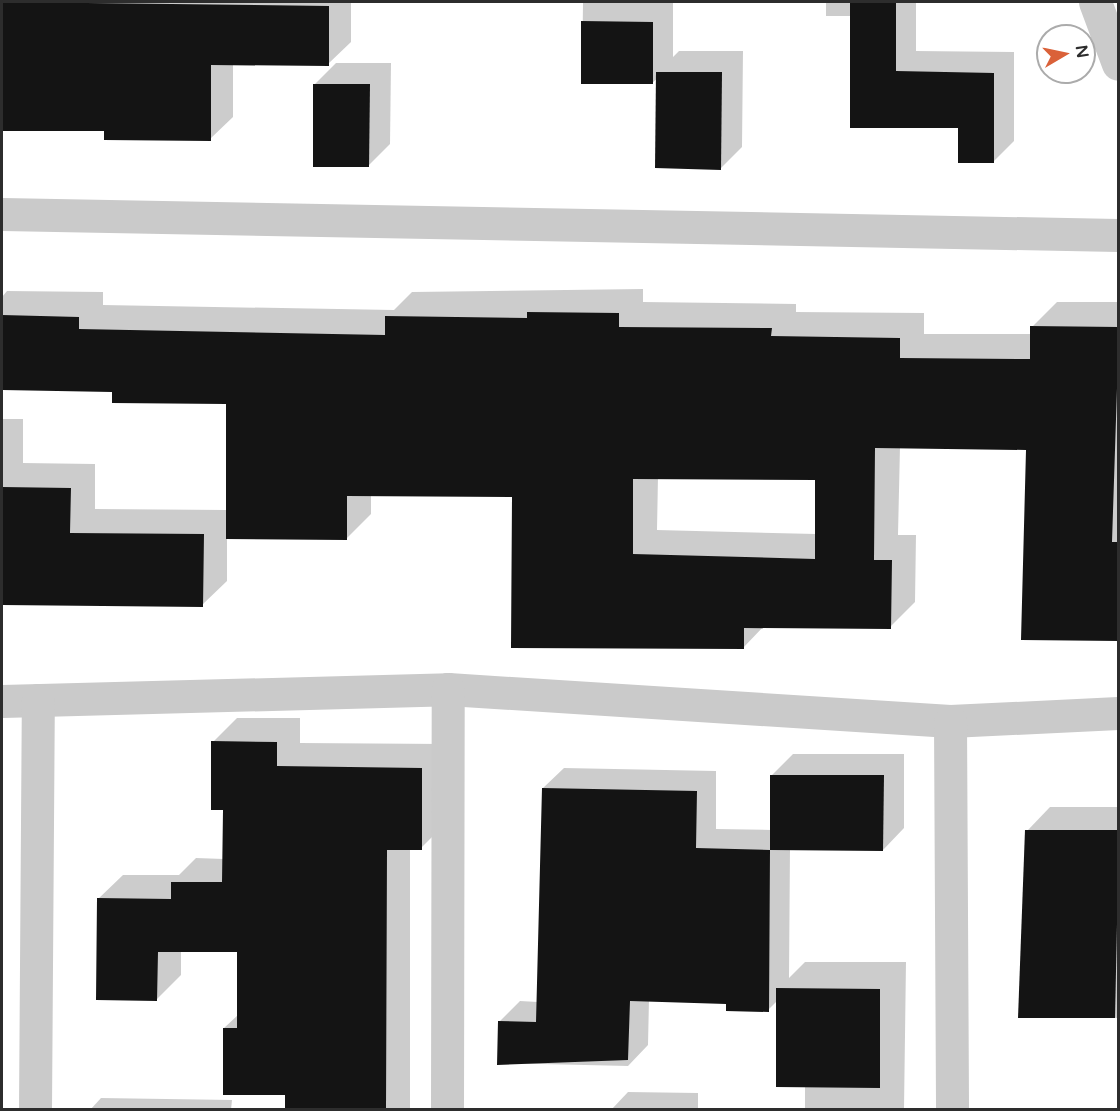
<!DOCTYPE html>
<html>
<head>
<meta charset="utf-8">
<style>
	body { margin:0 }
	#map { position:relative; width:1120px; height:1111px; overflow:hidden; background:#fff; font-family:"Varela Round",sans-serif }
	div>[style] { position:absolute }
	.shadow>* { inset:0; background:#0003 }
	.building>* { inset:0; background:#141414 }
	.minor>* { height:33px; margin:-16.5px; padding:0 16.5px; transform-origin:16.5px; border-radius:16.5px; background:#cacaca }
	span { translate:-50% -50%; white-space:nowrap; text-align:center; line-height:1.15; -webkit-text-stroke:6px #fff; paint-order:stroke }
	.frame { position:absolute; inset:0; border:3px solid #2d2d2d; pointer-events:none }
	.north { position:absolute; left:1036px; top:24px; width:60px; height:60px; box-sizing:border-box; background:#fff; border:2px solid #ababab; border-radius:50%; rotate:81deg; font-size:16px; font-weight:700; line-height:24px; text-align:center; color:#2d2d2d }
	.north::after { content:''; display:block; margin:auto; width:21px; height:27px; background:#da6139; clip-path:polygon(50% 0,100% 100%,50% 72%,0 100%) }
</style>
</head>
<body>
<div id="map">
	<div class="shadow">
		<i style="clip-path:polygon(2px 2px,351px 2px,351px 42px,328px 64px,233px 64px,233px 117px,210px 139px,106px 129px,2px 129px)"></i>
		<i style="clip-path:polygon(583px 2px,673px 2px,673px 57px,679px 51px,743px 51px,742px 147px,721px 168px,658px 78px,652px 83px,582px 82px)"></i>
		<i style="clip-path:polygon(826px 2px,1023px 2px,916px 2px,916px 51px,1014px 52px,1014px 141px,993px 162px,960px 127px,851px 126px,852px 16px,826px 16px)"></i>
		<i style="clip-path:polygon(336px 63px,391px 63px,390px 144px,369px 165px,315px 84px)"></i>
		<i style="clip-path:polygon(evenodd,643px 289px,643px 302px,796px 304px,796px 312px,924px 313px,924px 334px,1032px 334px,1032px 327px,1057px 302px,1118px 302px,1118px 639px,1028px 448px,900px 447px,898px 535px,916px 535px,915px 602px,890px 627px,764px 626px,743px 648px,514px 496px,371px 495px,371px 514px,346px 539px,227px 537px,227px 581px,202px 605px,2px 601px,2px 419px,23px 419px,23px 463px,95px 464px,95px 509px,227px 510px,227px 402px,113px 390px,2px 388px,2px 297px,7px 291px,103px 292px,103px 305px,394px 310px,412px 292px,643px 289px,658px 477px,816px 479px,816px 534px,657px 530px,658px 477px)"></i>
		<i style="clip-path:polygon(237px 718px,300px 718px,300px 743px,446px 744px,445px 824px,421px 848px,410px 848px,410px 1110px,287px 1110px,287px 1094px,224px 1028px,238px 1015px,238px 951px,181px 950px,181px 975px,157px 999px,98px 899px,123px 875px,179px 875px,196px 858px,224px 859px,224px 809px,213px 742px)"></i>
		<i style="clip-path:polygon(793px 754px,904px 754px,904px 828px,883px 850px,790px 849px,789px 978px,805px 962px,906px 962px,904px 1110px,805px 1110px,805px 1086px,777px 1001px,768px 1010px,728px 1002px,649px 1000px,648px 1045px,628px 1066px,499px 1063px,499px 1022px,520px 1001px,538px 1002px,543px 788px,564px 768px,716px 771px,716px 829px,772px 830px,772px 775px)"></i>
		<i style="clip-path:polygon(1050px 807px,1118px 807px,1118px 1018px,1020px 1016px,1027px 831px)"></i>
		<i style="clip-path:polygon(628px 1092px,698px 1093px,698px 1110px,611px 1110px)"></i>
		<i style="clip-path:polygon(101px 1098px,232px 1100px,231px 1110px,90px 1110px)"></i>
	</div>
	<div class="building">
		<i style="clip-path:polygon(2px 2px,329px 6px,329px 66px,211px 65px,211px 141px,104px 140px,104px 131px,2px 131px)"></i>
		<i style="clip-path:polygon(850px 2px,896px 2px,896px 71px,994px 73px,994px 163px,958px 163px,958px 128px,850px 128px)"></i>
		<i style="clip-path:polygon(581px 21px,653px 22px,653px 84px,581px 84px)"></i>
		<i style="clip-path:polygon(656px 72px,722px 72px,721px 170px,655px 168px)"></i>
		<i style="clip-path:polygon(313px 84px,370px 84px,369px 167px,313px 167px)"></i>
		<i style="clip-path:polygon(evenodd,527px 312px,619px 313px,619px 327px,772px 328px,771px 336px,900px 338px,900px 358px,1030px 359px,1030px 326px,1119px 327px,1112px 542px,1119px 542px,1119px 641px,1021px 640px,1026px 450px,875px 448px,874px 560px,892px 560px,891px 629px,744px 628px,744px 649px,511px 648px,512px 497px,347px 496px,347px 540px,226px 539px,226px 404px,112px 403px,112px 392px,2px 390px,2px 315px,79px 317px,79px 329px,385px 335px,385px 316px,527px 318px,527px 312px,633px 479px,815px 480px,815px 559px,633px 554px,633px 479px)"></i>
		<i style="clip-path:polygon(2px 487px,71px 488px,70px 533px,204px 534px,203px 607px,2px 605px)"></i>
		<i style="clip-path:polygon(211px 741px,277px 742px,277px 766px,422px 768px,422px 850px,387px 850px,386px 1110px,285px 1110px,285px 1095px,223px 1095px,223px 1028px,237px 1028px,237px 952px,158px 952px,157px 1001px,96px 1000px,97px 898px,171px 899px,171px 882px,222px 882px,223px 810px,211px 810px)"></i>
		<i style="clip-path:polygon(770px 775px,884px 775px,883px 851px,770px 850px)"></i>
		<i style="clip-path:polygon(542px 788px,697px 791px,696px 848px,770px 850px,769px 1012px,726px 1011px,726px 1004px,630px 1001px,628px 1060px,497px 1065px,498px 1021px,536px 1022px)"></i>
		<i style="clip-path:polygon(1025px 830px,1119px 830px,1115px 1018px,1018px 1018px)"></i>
		<i style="clip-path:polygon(776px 988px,880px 989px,880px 1088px,776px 1087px)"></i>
	</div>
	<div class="minor">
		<i style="left:1095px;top:2px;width:66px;rotate:69.6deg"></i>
		<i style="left:2px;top:214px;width:1116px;rotate:1.08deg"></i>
		<i style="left:2px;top:701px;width:446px;rotate:-1.5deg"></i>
		<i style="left:448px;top:689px;width:503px;rotate:3.65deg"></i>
		<i style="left:950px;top:721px;width:168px;rotate:-2.7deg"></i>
		<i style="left:950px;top:721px;width:389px;rotate:89.7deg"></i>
		<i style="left:35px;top:1110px;width:410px;rotate:-89.6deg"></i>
		<i style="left:447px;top:1110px;width:421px;rotate:-89.9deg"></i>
	</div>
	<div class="frame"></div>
	<div class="north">N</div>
</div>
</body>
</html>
